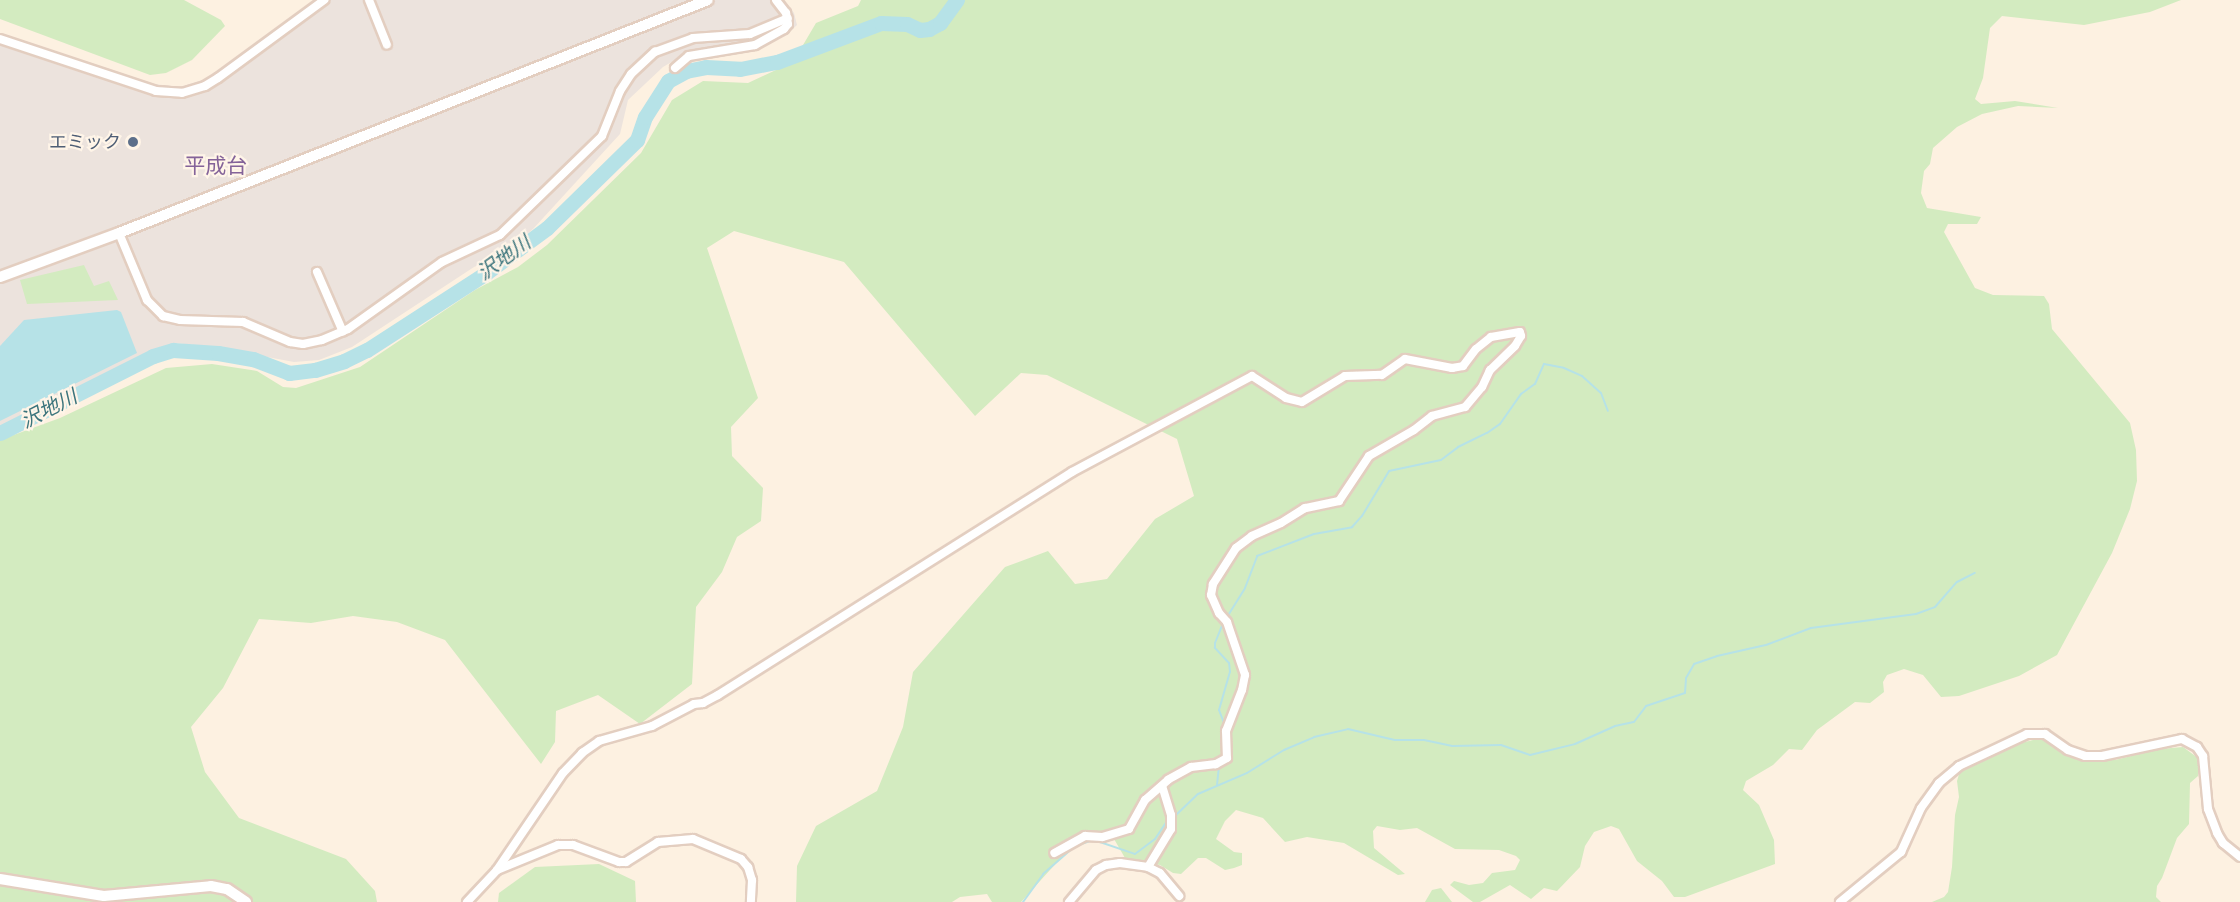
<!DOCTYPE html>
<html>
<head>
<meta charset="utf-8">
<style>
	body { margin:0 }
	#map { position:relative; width:2240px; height:902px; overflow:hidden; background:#fdf1e1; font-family:"DM Sans","Noto Sans JP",sans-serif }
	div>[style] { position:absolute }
	.industrial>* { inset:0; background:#ece3dd }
	.green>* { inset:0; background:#d3ebc0 }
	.water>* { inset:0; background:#b6e2e7 }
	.stream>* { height:2px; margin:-1px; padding:0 1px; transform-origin:1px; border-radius:1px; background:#b6e2e7 }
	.river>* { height:15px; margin:-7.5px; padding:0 7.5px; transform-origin:7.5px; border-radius:7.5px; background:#b6e2e7 }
	.roads { filter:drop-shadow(2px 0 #e3cec0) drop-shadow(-2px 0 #e3cec0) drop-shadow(0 2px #e3cec0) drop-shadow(0 -2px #e3cec0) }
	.street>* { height:8px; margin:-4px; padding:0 4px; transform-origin:4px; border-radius:4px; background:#fff }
	.secondary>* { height:10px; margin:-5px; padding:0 5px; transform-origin:5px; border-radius:5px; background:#fff }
	.dots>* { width:16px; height:16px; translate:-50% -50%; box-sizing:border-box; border:3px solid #fff5e8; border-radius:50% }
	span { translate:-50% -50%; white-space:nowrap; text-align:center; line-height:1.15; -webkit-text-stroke:4.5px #fff5e8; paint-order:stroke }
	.service-label { font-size:18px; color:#4e5e75 }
	.right { translate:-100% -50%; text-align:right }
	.water-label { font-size:20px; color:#3b747c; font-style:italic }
	.quarter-label { font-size:21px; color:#846399 }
</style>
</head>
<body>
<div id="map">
	<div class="industrial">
		<i style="clip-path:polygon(314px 0,784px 0,794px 13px,797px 25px,785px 36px,757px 48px,712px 48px,685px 54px,663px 67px,628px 100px,620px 134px,533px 229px,505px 253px,474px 267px,352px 347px,319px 360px,294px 362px,220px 348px,176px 343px,146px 355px,0 429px,0 34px,145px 83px,180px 87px,203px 80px,244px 54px)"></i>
	</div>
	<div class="green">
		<i style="clip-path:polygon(0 0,184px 0,221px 20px,225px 26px,192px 60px,166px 73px,150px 75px,0 19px)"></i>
		<i style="clip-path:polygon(861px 0,2181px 0,2150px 12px,2084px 25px,2002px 16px,1990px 28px,1983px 78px,1975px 99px,1981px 104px,2015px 101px,2058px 108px,2018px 106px,1982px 114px,1957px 127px,1933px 148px,1930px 164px,1924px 171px,1921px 193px,1927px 208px,1981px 217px,1977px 224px,1948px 224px,1944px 232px,1975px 288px,1993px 295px,2044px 296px,2049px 304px,2052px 329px,2130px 423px,2136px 450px,2137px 481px,2130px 509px,2112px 553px,2057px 655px,2019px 676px,1959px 696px,1941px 697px,1923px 675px,1904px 669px,1887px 675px,1883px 682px,1884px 692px,1870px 703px,1855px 702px,1817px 730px,1802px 750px,1789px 749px,1773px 765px,1746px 781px,1743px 790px,1759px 805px,1774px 840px,1775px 864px,1685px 897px,1674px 897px,1662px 881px,1637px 861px,1619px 829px,1611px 826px,1594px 832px,1585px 846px,1580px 867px,1557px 891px,1544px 888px,1531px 899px,1510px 885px,1480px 902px,1473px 902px,1450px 885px,1454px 881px,1469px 885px,1483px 883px,1492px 873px,1515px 870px,1520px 860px,1516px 856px,1499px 850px,1455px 849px,1417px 828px,1400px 830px,1377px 826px,1373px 831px,1374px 848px,1405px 874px,1398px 875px,1344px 843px,1307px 837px,1285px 842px,1263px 818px,1236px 810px,1225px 821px,1216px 839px,1234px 852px,1242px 853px,1242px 865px,1234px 868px,1225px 870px,1206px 858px,1198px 858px,1181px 874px,1173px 873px,1160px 865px,1125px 858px,1110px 832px,1088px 832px,1078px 834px,1069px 849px,1021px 902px,992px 902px,987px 894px,960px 897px,952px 902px,796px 902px,797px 866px,816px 826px,877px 791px,903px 727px,913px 672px,1005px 567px,1048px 551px,1075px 584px,1107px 579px,1155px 519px,1194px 496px,1177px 439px,1047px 375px,1021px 373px,975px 416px,844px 262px,734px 231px,707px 248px,758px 398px,731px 427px,732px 456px,763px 488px,761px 521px,737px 537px,722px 572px,696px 607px,692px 684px,640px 724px,598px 695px,556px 711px,555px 742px,541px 764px,445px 640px,397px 622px,353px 616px,311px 623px,259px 619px,223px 688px,191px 727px,205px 772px,239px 818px,346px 859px,375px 891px,377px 902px,0 902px,0 440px,60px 418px,166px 368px,212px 364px,257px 371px,283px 387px,296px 388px,360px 367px,475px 290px,518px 267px,547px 245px,641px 153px,672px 100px,703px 81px,748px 83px,793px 62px,816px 23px,858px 6px)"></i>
		<i style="clip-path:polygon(84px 265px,94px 286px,109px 281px,118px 300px,27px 304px,20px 280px)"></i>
		<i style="clip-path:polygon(2037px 739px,2044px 739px,2081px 759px,2115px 760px,2160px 749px,2183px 747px,2198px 758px,2198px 776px,2190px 783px,2189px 824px,2177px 838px,2162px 878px,2157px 886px,2156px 897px,2161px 902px,1932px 902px,1944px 897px,1948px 892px,1952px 867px,1955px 815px,1959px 797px,1957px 781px,1960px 771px,2013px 745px)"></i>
		<i style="clip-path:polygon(599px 864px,635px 881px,636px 902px,498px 902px,499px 893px,535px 867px)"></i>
		<i style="clip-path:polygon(1441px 888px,1452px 902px,1425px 902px,1432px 890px)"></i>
	</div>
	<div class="water">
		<i style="clip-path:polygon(117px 310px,121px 312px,137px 353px,0 421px,0 346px,24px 320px)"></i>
	</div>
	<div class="stream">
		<i style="left:1227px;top:617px;width:34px;rotate:-58deg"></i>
		<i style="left:1245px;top:588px;width:34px;rotate:-69deg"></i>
		<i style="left:1257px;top:556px;width:61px;rotate:-21.1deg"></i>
		<i style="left:1314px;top:534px;width:39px;rotate:-10deg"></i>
		<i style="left:1352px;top:527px;width:15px;rotate:-48deg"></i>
		<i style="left:1362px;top:516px;width:52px;rotate:-59deg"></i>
		<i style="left:1389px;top:471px;width:53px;rotate:-11.9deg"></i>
		<i style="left:1441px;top:460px;width:21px;rotate:-37deg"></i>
		<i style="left:1458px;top:447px;width:32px;rotate:-26deg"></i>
		<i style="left:1487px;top:433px;width:16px;rotate:-35deg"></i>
		<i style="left:1500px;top:424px;width:37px;rotate:-55deg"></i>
		<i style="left:1521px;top:394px;width:17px;rotate:-36deg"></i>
		<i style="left:1535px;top:384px;width:22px;rotate:-66deg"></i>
		<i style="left:1544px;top:364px;width:20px;rotate:11deg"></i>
		<i style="left:1564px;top:368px;width:20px;rotate:24deg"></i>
		<i style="left:1582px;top:376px;width:25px;rotate:42deg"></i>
		<i style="left:1601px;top:393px;width:19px;rotate:69deg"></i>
		<i style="left:1221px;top:743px;width:20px;rotate:-81deg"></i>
		<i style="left:1224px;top:723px;width:14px;rotate:-111deg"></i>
		<i style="left:1219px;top:710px;width:40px;rotate:-74deg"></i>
		<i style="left:1230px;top:672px;width:9px;rotate:-96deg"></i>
		<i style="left:1229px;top:663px;width:21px;rotate:-133deg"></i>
		<i style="left:1215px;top:648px;width:5px;rotate:-90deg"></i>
		<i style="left:1215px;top:643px;width:22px;rotate:-68deg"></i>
		<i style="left:1217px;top:785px;width:18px;rotate:-84deg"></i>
		<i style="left:1176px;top:815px;width:30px;rotate:-44deg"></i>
		<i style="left:1198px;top:794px;width:53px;rotate:-23.2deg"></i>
		<i style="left:1247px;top:773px;width:44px;rotate:-31.9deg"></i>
		<i style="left:1284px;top:750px;width:33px;rotate:-23deg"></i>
		<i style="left:1314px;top:737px;width:35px;rotate:-13deg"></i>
		<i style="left:1348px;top:729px;width:48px;rotate:13.2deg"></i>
		<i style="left:1395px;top:740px;width:29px"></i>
		<i style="left:1424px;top:740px;width:29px;rotate:12deg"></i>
		<i style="left:1452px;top:746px;width:49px;rotate:-1.2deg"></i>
		<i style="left:1501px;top:745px;width:31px;rotate:19deg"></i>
		<i style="left:1530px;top:755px;width:46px;rotate:-13.7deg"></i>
		<i style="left:1575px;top:744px;width:44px;rotate:-24.2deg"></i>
		<i style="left:1615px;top:726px;width:19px;rotate:-12deg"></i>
		<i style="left:1634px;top:722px;width:20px;rotate:-53deg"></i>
		<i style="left:1646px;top:706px;width:41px;rotate:-18.4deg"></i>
		<i style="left:1685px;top:693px;width:15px;rotate:-86deg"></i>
		<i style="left:1686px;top:678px;width:16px;rotate:-60deg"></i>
		<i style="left:1694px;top:664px;width:24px;rotate:-19deg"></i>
		<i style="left:1717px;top:656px;width:50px;rotate:-12.7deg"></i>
		<i style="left:1766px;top:645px;width:48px;rotate:-20.7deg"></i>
		<i style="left:1811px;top:628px;width:106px;rotate:-7.6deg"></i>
		<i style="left:1916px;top:614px;width:20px;rotate:-20deg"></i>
		<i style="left:1935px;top:607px;width:33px;rotate:-49deg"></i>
		<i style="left:1957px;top:582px;width:20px;rotate:-27deg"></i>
		<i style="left:1023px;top:902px;width:34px;rotate:-54deg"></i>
		<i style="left:1043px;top:874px;width:43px;rotate:-41.2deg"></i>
		<i style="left:1075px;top:846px;width:20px;rotate:-18deg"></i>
		<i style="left:1094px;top:840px;width:43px;rotate:18.9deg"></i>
		<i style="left:1135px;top:854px;width:25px;rotate:-37deg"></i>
		<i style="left:1155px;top:839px;width:23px;rotate:-56deg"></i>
	</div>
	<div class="river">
		<i style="left:0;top:433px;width:171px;rotate:-26.7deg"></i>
		<i style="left:153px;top:356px;width:21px;rotate:-17deg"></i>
		<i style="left:173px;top:350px;width:45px;rotate:3.8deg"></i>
		<i style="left:218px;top:353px;width:36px;rotate:10deg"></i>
		<i style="left:253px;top:359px;width:39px;rotate:21deg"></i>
		<i style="left:289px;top:373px;width:26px;rotate:-7deg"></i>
		<i style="left:315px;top:370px;width:30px;rotate:-17deg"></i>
		<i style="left:344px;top:361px;width:25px;rotate:-26deg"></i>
		<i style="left:367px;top:350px;width:142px;rotate:-32.9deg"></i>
		<i style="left:486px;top:273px;width:76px;rotate:-36.4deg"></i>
		<i style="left:547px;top:228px;width:126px;rotate:-44.4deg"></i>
		<i style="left:637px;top:140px;width:24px;rotate:-71deg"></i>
		<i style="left:645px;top:117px;width:43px;rotate:-57.4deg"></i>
		<i style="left:668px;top:81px;width:21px;rotate:-29deg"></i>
		<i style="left:686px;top:71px;width:20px;rotate:-11deg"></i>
		<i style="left:706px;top:67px;width:34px;rotate:3deg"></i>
		<i style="left:740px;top:69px;width:38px;rotate:-11deg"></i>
		<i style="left:777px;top:62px;width:111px;rotate:-20.6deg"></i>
		<i style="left:881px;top:23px;width:26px;rotate:2deg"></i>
		<i style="left:907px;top:24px;width:14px;rotate:25deg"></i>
		<i style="left:920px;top:30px;width:9px;rotate:-6deg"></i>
		<i style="left:929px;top:29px;width:13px;rotate:-29deg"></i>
		<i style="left:940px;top:23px;width:29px;rotate:-54deg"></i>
	</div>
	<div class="roads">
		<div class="street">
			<i style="left:369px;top:0;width:48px;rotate:68.2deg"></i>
			<i style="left:0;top:39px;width:164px;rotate:18.4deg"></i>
			<i style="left:156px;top:91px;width:26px;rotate:4deg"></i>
			<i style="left:182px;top:93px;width:24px;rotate:-17deg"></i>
			<i style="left:205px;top:86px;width:15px;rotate:-32deg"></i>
			<i style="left:218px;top:78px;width:132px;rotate:-36.3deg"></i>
			<i style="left:675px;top:68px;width:18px;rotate:-41deg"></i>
			<i style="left:689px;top:56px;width:67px;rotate:-9.5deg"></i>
			<i style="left:755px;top:45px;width:33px;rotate:-29deg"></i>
			<i style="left:784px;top:29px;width:6px;rotate:-51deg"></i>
			<i style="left:788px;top:24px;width:11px;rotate:-100deg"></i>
			<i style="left:786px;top:13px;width:16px;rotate:-128deg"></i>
			<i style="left:119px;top:233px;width:73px;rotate:67.3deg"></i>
			<i style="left:147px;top:300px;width:23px;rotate:45deg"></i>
			<i style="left:163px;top:316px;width:17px;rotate:13deg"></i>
			<i style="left:180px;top:320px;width:63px;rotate:1.8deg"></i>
			<i style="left:243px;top:322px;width:51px;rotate:23.1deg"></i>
			<i style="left:290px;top:342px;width:13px;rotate:9deg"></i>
			<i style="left:303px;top:344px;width:19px;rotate:-12deg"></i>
			<i style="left:322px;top:340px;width:28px;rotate:-23deg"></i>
			<i style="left:348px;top:329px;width:115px;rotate:-35.5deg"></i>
			<i style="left:442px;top:262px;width:64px;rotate:-25deg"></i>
			<i style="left:500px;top:235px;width:142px;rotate:-44.1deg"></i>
			<i style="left:602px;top:136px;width:48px;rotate:-68.2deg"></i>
			<i style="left:620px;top:91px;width:20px;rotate:-57deg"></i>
			<i style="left:631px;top:74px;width:33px;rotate:-43deg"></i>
			<i style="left:655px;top:52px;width:40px;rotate:-20.2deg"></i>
			<i style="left:693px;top:38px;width:57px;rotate:-4deg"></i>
			<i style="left:750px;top:34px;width:41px;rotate:-22.8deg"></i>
			<i style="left:317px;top:272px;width:65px;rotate:66.6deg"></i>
			<i style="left:1148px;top:867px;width:44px;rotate:-58.8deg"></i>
			<i style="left:1171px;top:829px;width:14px;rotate:-90deg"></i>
			<i style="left:1171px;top:815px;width:30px;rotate:-107deg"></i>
			<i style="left:497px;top:870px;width:66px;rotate:-22.3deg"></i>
			<i style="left:558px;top:845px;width:15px"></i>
			<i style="left:573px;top:845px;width:49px;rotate:20.3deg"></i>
			<i style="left:619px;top:862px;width:7px"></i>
			<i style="left:626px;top:862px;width:38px;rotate:-32deg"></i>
			<i style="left:658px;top:842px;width:35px;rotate:-5deg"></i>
			<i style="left:693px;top:839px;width:52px;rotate:22.6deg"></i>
			<i style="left:741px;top:859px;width:11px;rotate:49deg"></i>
			<i style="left:748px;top:867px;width:14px;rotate:73deg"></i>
			<i style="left:752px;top:880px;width:22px;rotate:93deg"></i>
			<i style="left:467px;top:902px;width:44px;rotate:-46.8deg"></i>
			<i style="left:497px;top:870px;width:117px;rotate:-55.8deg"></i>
			<i style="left:563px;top:773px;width:28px;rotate:-46deg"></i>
			<i style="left:582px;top:753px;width:21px;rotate:-35deg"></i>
			<i style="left:599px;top:741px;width:55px;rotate:-15.8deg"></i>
			<i style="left:652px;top:726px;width:47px;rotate:-27.6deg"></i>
			<i style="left:694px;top:704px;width:9px;rotate:-6deg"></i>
			<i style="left:703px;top:703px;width:17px;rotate:-28deg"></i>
			<i style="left:718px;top:695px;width:418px;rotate:-32.2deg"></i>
			<i style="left:1072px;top:472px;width:204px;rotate:-28.1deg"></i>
			<i style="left:1252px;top:376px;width:40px;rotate:32.9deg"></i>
			<i style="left:1286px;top:398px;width:16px;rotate:14deg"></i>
			<i style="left:1302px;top:402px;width:50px;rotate:-31.2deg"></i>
			<i style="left:1345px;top:376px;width:37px;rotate:-2deg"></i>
			<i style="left:1382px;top:375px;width:28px;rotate:-35deg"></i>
			<i style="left:1405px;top:359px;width:48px;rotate:10.8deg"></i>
			<i style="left:1452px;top:368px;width:11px;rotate:-10deg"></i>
			<i style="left:1463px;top:366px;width:21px;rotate:-53deg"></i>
			<i style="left:1476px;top:349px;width:19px;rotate:-39deg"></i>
			<i style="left:1491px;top:337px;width:29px;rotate:-10deg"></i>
			<i style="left:1520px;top:332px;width:4px;rotate:76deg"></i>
			<i style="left:1521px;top:336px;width:12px;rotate:121deg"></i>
			<i style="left:1515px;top:346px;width:35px;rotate:136deg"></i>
			<i style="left:1490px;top:370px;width:19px;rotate:115deg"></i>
			<i style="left:1482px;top:387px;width:26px;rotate:130deg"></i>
			<i style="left:1465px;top:407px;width:34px;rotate:165deg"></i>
			<i style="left:1432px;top:416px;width:23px;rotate:142deg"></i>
			<i style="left:1414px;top:430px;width:52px;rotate:150deg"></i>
			<i style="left:1369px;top:456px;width:54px;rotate:123.7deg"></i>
			<i style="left:1339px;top:501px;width:35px;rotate:168deg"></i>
			<i style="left:1305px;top:508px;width:28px;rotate:148deg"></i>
			<i style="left:1281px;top:523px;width:32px;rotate:156deg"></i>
			<i style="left:1252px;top:536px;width:20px;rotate:143deg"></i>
			<i style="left:1236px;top:548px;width:43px;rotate:122.6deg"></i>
			<i style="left:1213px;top:584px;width:11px;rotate:100deg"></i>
			<i style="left:1211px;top:595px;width:20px;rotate:66deg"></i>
			<i style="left:1219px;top:613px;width:12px;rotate:48deg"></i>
			<i style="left:1227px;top:622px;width:56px;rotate:71.2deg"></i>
			<i style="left:1245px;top:675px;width:15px;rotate:101deg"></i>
			<i style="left:1242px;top:690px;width:44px;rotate:111.3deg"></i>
			<i style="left:1226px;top:731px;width:27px;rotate:88deg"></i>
			<i style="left:1227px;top:758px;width:13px;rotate:151deg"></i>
			<i style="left:1216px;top:764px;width:25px;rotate:173deg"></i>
			<i style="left:1191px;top:767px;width:26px;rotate:151deg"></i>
			<i style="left:1168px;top:780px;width:30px;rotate:139deg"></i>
			<i style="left:1145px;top:800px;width:33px;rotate:119deg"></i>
			<i style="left:1129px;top:829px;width:28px;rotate:163deg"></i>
			<i style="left:1102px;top:837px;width:17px;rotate:-177deg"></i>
			<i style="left:1085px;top:836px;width:35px;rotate:151deg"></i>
			<i style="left:1069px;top:902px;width:42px;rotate:-49.8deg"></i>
			<i style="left:1096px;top:870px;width:11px;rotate:-27deg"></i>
			<i style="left:1106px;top:865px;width:14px;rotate:-8deg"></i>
			<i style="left:1120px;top:863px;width:28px;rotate:8deg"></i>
			<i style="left:1148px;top:867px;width:13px;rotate:27deg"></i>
			<i style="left:1160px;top:873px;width:30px;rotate:50deg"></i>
			<i style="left:1840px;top:902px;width:79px;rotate:-39.3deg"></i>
			<i style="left:1901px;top:852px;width:48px;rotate:-65.6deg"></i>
			<i style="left:1921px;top:808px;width:31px;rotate:-54deg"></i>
			<i style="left:1939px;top:783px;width:26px;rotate:-40deg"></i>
			<i style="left:1959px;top:766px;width:75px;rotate:-25.2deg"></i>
			<i style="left:2027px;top:734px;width:18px"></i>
			<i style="left:2045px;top:734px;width:28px;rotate:35deg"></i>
			<i style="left:2068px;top:750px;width:18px;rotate:19deg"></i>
			<i style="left:2085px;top:756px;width:17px"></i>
			<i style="left:2102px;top:756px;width:82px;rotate:-12deg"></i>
			<i style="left:2182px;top:739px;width:17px;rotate:28deg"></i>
			<i style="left:2197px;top:747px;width:11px;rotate:56deg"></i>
			<i style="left:2203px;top:756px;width:53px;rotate:84.6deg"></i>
			<i style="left:2208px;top:809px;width:26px;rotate:69deg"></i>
			<i style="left:2217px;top:833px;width:12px;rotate:59deg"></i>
			<i style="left:2223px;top:843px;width:22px;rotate:39deg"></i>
		</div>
		<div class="secondary">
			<i style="left:0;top:277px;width:127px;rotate:-20.3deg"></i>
			<i style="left:119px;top:233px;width:633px;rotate:-21.58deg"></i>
			<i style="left:0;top:879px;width:105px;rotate:9.3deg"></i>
			<i style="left:104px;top:896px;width:107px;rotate:-5.3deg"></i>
			<i style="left:211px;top:886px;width:16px;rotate:11deg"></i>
			<i style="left:227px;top:889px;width:23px;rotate:34deg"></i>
		</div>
	</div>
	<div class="dots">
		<i style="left:133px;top:142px;background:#5c6f8a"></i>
	</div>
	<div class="service-label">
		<span class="right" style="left:121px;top:142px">エミック</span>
	</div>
	<div class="water-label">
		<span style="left:504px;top:258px;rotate:-36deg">沢地川</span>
		<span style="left:49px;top:409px;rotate:-27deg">沢地川</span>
	</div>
	<div class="quarter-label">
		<span style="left:216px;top:166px">平成台</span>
	</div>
</div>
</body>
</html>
